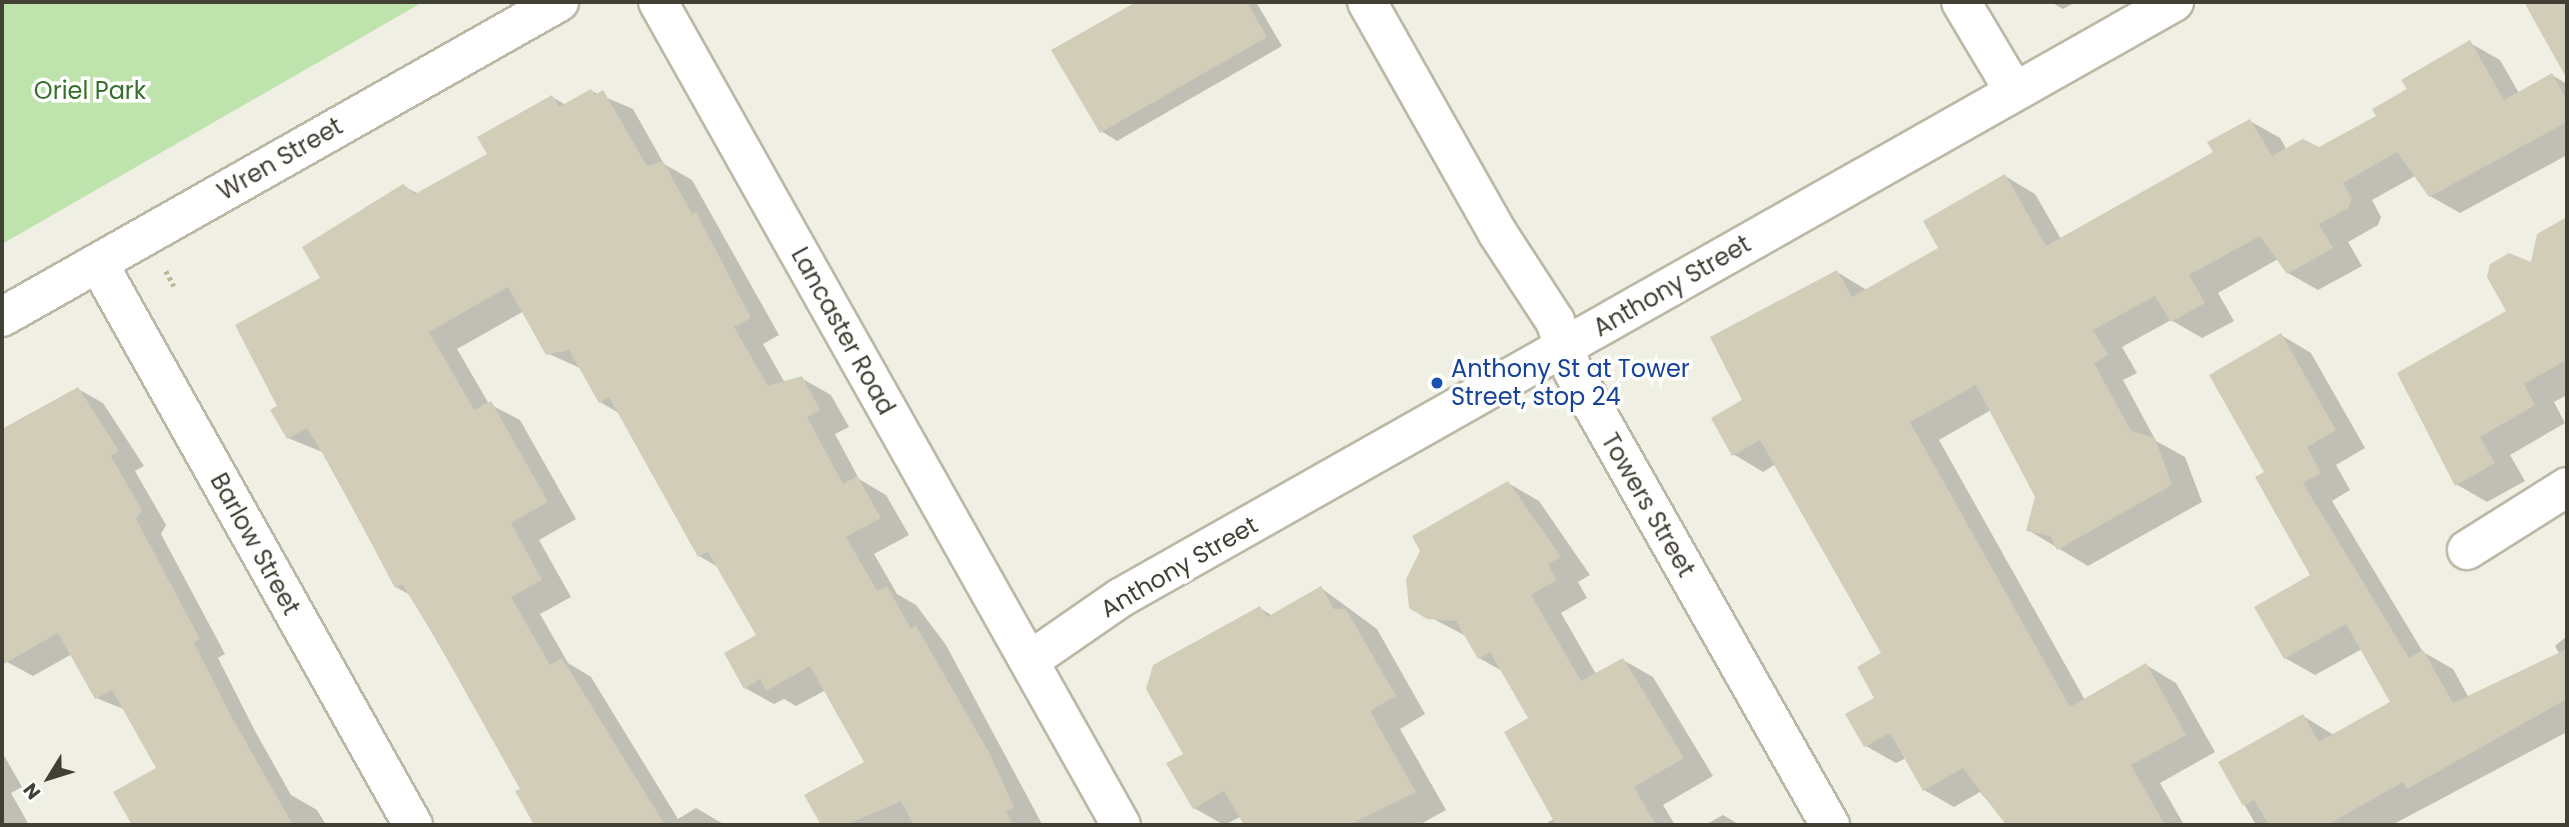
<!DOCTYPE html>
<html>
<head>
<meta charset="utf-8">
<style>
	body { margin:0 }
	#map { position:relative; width:2569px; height:827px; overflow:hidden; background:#f0efe3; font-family:Poppins,sans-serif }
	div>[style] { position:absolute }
	.green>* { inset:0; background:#bfe3ad }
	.shadow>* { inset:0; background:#0003 }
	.building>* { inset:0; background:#d1cdb9 }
	.path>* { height:4.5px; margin-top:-2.25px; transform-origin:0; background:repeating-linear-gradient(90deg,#bcb798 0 3.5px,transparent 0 7px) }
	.roads { filter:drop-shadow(2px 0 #bbb8a6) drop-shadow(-2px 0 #bbb8a6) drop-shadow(0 2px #bbb8a6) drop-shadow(0 -2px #bbb8a6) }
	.minor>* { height:38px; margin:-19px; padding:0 19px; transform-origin:19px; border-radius:19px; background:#fff }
	.dots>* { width:19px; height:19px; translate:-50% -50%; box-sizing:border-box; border:4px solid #fff; border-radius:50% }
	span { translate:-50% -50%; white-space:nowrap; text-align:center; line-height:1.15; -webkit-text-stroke:7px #fff; paint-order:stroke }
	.park-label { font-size:24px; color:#366f2b }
	.street-label { font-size:24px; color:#423f34 }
	.transit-label { font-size:24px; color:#164399 }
	.left { translate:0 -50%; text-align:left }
	.frame { position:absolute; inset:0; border:4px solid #423f34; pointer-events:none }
	.north { position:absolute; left:14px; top:743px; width:70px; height:70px; -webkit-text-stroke:5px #fff; paint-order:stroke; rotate:232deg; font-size:19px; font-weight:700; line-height:28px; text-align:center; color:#423f34 }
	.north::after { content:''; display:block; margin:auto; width:24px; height:32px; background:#423f34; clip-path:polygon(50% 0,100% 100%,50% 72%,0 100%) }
</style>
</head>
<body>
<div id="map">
	<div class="green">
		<i style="clip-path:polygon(2px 2px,423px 2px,2px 244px)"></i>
	</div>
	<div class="shadow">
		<i style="clip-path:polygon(1137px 2px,1256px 2px,1282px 46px,1117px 141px,1101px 131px)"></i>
		<i style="clip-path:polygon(2051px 2px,2076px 2px,2063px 9px)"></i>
		<i style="clip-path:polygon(2470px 43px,2500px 60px,2519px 93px,2552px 75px,2567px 84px,2567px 155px,2460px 213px,2430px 196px,2415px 176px,2372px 200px,2381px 217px,2378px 225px,2348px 242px,2362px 266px,2318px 290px,2288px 273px,2278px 259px,2218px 293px,2234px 321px,2202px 338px,2171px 320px,2122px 347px,2137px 373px,2123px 380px,2156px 441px,2185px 457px,2202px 502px,2088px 566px,2028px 530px,2037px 497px,1991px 410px,1939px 440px,2085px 700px,2146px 665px,2176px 683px,2215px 752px,2160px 783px,2184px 825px,2008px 825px,1980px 792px,1954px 807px,1924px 790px,1906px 758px,1896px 763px,1866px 746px,1883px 654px,1776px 464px,1763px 472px,1733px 454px,1745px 400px,1837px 272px,1867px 290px,1940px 249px,2005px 176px,2035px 194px,2061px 239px,2215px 153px,2250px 121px,2280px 138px,2287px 150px,2319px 149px,2378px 116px)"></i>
		<i style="clip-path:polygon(591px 91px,633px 109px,664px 164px,692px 180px,779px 335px,763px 344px,785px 383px,801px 378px,831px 395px,849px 427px,835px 434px,859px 479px,886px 495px,909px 535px,874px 554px,897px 594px,916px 605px,946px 645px,1042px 824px,823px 825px,807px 796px,866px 762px,826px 690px,796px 706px,784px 699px,774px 704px,745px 688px,759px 636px,720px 568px,699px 556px,619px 413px,600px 402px,582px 369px,547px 353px,524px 311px,457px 349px,489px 404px,520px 420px,576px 519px,539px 540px,571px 597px,540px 614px,568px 663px,591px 677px,678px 819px,696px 808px,725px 825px,535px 825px,518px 792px,523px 789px,410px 595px,396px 587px,322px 452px,288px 438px,280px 407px,322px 279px,364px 208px,403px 186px,419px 194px,489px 155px,552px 97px,566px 105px)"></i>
		<i style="clip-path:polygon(2558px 224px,2567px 228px,2567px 395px,2554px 402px,2565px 423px,2510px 455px,2525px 481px,2487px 502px,2456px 484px,2508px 312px)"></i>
		<i style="clip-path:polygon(2281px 335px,2311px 353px,2365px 448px,2336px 465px,2350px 490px,2332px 501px,2423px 652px,2453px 669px,2469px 698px,2560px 655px,2555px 646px,2567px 636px,2567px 732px,2392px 825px,2256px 825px,2220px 762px,2303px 716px,2334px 735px,2392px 702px,2362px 649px,2315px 675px,2285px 658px,2312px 576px,2266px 473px)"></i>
		<i style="clip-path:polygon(78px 389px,103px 403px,144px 466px,135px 471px,166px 525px,161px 534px,225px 654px,218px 658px,255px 731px,291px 795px,317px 810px,326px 825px,134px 825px,116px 792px,158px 768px,126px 710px,96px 698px,72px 654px,33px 676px,7px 662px,2px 652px,2px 431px)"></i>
		<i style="clip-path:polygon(1508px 483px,1539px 501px,1590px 575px,1578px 582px,1587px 598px,1561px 613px,1596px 674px,1623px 660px,1653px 677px,1713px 776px,1663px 805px,1675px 825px,1543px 825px,1554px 819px,1531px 719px,1504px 672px,1479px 658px,1466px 636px,1411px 607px)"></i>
		<i style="clip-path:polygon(1321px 588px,1377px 629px,1425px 714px,1400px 729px,1446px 810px,1419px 825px,1245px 825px,1240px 817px,1224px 825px,1194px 808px,1185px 754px,1260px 608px,1273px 616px)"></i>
		<i style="clip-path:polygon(2px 752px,22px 787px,11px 793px,29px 825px,2px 825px)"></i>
		<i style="clip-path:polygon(1723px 815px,1740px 825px,1705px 825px)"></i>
	</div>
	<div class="building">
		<i style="clip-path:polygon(1136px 2px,1247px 2px,1267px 37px,1100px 133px,1051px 50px)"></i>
		<i style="clip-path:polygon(2524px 2px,2567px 2px,2567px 79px)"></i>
		<i style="clip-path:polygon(2470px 40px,2504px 100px,2552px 73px,2567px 101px,2567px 122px,2429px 197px,2397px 152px,2343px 183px,2352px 199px,2348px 208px,2319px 224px,2333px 248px,2287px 274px,2260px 236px,2189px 275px,2205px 303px,2171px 322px,2155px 296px,2093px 330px,2108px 355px,2094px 363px,2131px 431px,2155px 438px,2172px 485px,2057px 550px,2050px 536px,2026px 531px,2035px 497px,1976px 385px,1910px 422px,2070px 707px,2146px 663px,2186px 735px,2131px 765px,2165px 825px,2006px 825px,1963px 768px,1923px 791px,1890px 733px,1864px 747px,1845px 714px,1874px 698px,1857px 667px,1881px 653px,1760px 440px,1732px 456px,1711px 418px,1742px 400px,1710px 337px,1837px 270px,1852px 297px,1938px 248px,1923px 221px,2005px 174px,2046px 246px,2213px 152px,2207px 142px,2250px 119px,2272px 156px,2303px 139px,2319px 147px,2376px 116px,2372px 109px,2407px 89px,2401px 80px)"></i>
		<i style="clip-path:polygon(591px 89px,595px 95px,603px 90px,647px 166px,663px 161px,692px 214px,696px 212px,751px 318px,734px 327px,768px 386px,802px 376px,820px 410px,807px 417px,843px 484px,857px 476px,881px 518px,846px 537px,877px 591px,887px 586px,911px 629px,916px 626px,990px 754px,1014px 807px,1006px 812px,1013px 825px,914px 825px,901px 801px,846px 825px,821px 825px,804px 795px,864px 762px,810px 666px,766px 691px,760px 679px,744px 689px,724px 653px,756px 635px,708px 552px,698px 557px,609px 397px,599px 403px,569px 350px,546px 355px,508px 287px,429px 332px,474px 410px,491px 401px,548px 502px,511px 523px,542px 580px,511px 597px,550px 665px,562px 658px,665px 825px,534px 825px,515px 791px,520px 789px,436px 639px,402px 584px,395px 588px,331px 467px,307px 428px,287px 439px,270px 410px,277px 406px,235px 325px,320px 278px,302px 247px,403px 184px,415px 194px,487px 154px,477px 137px,552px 95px,559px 107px)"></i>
		<i style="clip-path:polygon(2567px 217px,2567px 360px,2524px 384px,2535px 405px,2480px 437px,2495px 463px,2455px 486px,2397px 373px,2506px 311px,2487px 277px,2490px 264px,2509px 253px,2531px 262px,2537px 234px)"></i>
		<i style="clip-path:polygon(2281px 333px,2336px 430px,2307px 447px,2321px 473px,2303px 483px,2409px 658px,2423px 650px,2453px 703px,2567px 649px,2567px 699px,2407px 789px,2403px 782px,2327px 825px,2269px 825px,2254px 800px,2243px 806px,2218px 762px,2303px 714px,2319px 742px,2390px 702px,2346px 624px,2284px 659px,2254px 607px,2310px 575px,2255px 477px,2264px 472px,2209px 375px)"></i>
		<i style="clip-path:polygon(78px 387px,119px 451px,111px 456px,142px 510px,136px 519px,200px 639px,194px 643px,230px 714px,293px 825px,132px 825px,113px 792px,156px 768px,112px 690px,95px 699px,58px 633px,2px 665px,2px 429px)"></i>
		<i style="clip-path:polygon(1508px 481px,1561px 557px,1548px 564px,1557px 580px,1531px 595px,1581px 681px,1623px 658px,1684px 758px,1634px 787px,1656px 825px,1556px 825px,1504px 732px,1528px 718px,1490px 652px,1478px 659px,1456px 621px,1427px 619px,1409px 608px,1406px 579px,1420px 551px,1412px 536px)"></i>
		<i style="clip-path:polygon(1321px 586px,1334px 609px,1346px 609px,1396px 696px,1370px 711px,1416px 792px,1349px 825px,1244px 825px,1224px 791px,1193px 809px,1166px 763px,1183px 754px,1146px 689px,1153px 665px,1260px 606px,1267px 617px)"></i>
	</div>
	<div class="path">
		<i style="left:166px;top:271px;width:17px;rotate:62deg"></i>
	</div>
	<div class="roads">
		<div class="minor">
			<i style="left:658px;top:2px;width:944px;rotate:60.64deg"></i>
			<i style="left:1367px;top:2px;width:264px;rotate:60.5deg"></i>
			<i style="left:1497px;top:232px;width:106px;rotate:56.9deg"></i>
			<i style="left:1555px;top:321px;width:53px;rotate:70.2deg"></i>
			<i style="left:1573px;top:371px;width:522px;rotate:60.49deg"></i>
			<i style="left:1961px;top:2px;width:104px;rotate:59.2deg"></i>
			<i style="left:98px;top:263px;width:644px;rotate:60.73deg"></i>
			<i style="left:2px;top:317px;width:640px;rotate:-29.49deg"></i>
			<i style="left:2467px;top:550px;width:118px;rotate:-32.2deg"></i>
			<i style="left:1029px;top:661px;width:111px;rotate:-34.7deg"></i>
			<i style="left:1120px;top:598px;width:1211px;rotate:-29.49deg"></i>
		</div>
	</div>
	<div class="dots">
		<i style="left:1437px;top:383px;background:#1a4fb4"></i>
	</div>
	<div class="park-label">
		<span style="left:90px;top:91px">Oriel Park</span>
	</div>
	<div class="street-label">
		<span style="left:280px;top:159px;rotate:-30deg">Wren Street</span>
		<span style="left:1672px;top:286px;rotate:-30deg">Anthony Street</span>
		<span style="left:843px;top:331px;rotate:61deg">Lancaster Road</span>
		<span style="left:1648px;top:505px;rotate:60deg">Towers Street</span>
		<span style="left:255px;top:544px;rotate:61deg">Barlow Street</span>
		<span style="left:1179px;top:567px;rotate:-30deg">Anthony Street</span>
	</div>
	<div class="transit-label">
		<span class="left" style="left:1451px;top:383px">Anthony St at Tower<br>Street, stop 24</span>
	</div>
	<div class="frame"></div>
	<div class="north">N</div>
</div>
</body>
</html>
